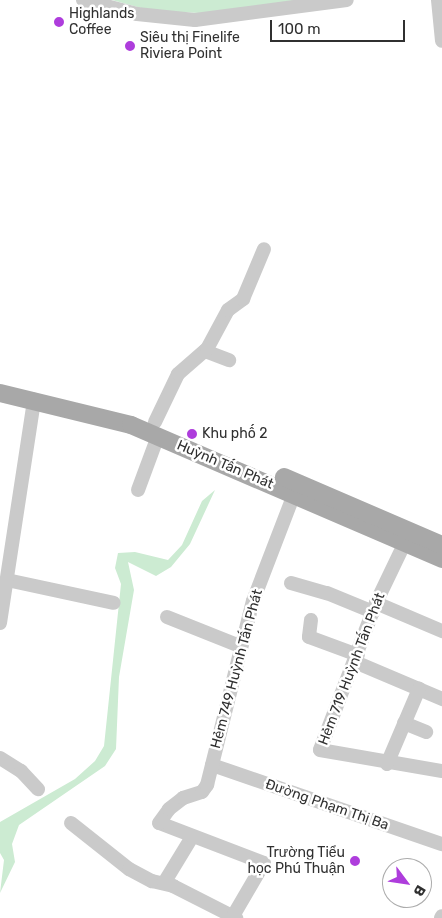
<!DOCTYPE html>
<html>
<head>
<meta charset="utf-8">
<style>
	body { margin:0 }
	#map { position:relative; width:442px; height:918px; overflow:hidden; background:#fff; font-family:Rubik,sans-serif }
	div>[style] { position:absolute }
	.water>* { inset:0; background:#ccebd2 }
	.minor>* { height:14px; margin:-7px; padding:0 7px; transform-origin:7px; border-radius:7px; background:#cacaca }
	.major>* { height:18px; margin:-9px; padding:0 9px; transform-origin:9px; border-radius:9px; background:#a8a8a8 }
	.dots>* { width:14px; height:14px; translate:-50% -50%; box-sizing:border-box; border:2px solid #fff; border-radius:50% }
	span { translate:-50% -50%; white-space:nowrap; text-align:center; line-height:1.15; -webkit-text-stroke:5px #fff; paint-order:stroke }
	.poi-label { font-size:14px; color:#303030 }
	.left { translate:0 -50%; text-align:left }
	.right { translate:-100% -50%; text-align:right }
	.street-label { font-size:14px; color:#303030 }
	.north { position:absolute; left:382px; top:858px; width:50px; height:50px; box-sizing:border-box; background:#fff; border:1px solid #acacac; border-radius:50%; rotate:121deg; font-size:14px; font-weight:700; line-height:20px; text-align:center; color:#303030 }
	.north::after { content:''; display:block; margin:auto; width:18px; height:22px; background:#ae3ddc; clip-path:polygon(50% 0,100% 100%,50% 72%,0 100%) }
	.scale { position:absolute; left:270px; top:20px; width:135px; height:22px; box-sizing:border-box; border:2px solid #303030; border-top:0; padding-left:6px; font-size:15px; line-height:18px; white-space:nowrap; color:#303030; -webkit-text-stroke:4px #fff; paint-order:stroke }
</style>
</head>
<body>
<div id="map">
	<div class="water">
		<i style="clip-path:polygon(112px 0,309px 0,224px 14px,152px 11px)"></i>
		<i style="clip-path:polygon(215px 490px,190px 544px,171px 567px,156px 576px,128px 562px,134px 590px,119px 677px,116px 749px,105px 766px,19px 825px,12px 844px,15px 862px,0 893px,4px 860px,0 853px,0 822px,75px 779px,95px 761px,104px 746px,121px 584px,115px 568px,118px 553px,135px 552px,168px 560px,182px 545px,202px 501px)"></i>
	</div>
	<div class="minor">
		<i style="left:83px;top:0;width:56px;rotate:14.5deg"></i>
		<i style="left:137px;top:14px;width:58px;rotate:5.9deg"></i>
		<i style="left:195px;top:20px;width:153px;rotate:-7.5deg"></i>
		<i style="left:438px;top:0;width:41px;rotate:84.4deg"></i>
		<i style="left:205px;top:351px;width:26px;rotate:21deg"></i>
		<i style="left:155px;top:422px;width:53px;rotate:-64.4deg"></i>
		<i style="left:178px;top:374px;width:38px;rotate:-41deg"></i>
		<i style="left:207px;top:349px;width:44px;rotate:-61.7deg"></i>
		<i style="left:228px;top:310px;width:19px;rotate:-36deg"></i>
		<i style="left:243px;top:299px;width:54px;rotate:-67.2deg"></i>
		<i style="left:138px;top:490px;width:58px;rotate:-69.7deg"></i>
		<i style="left:409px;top:534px;width:76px;rotate:115.6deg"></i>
		<i style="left:376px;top:603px;width:157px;rotate:110.9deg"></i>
		<i style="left:320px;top:750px;width:124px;rotate:9.8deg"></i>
		<i style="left:7px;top:580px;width:109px;rotate:12.1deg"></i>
		<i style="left:291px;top:583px;width:37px;rotate:16deg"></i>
		<i style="left:327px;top:593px;width:50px;rotate:22.4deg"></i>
		<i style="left:376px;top:603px;width:72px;rotate:23deg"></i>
		<i style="left:167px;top:617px;width:79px;rotate:21.7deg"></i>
		<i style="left:311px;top:620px;width:17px;rotate:97deg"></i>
		<i style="left:309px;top:637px;width:52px;rotate:20.2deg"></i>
		<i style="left:0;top:623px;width:226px;rotate:-81.3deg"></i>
		<i style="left:355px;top:662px;width:95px;rotate:23deg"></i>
		<i style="left:404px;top:723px;width:24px;rotate:22deg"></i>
		<i style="left:0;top:758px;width:25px;rotate:32deg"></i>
		<i style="left:21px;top:771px;width:25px;rotate:47deg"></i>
		<i style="left:387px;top:764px;width:82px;rotate:-66.9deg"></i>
		<i style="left:212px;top:765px;width:243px;rotate:19deg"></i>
		<i style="left:71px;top:823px;width:74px;rotate:38.4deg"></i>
		<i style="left:129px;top:869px;width:26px;rotate:28deg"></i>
		<i style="left:152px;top:881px;width:22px;rotate:13deg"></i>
		<i style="left:173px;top:886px;width:71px;rotate:26.9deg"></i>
		<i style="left:164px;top:883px;width:54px;rotate:-58.7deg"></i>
		<i style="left:233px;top:916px;width:61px;rotate:-59.7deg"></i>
		<i style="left:264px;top:863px;width:112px;rotate:-159.1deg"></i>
		<i style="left:159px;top:823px;width:17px;rotate:-54deg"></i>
		<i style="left:169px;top:809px;width:18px;rotate:-38deg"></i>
		<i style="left:183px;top:798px;width:20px;rotate:-18deg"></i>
		<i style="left:202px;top:792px;width:9px;rotate:-54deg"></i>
		<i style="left:207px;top:785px;width:190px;rotate:-76deg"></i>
		<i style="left:253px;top:601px;width:115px;rotate:-69deg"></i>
		<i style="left:441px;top:918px;width:2px;rotate:-63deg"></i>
	</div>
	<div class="major">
		<i style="left:0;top:393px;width:135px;rotate:13.7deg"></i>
		<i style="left:131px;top:425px;width:339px;rotate:23.3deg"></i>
		<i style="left:284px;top:477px;width:172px;rotate:23.3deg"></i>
	</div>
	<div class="dots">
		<i style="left:59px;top:22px;background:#ae3ddc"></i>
		<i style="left:130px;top:46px;background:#ae3ddc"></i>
		<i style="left:192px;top:434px;background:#ae3ddc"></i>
		<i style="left:355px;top:861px;background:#ae3ddc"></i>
	</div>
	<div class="poi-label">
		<span class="left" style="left:69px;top:22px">Highlands<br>Coffee</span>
		<span class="left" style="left:140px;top:46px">Siêu thị Finelife<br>Riviera Point</span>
		<span class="left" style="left:202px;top:434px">Khu phố 2</span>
		<span class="right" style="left:345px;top:861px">Trường Tiểu<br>học Phú Thuận</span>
	</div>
	<div class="street-label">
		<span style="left:225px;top:465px;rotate:23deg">Huỳnh Tấn Phát</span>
		<span style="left:237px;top:669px;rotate:-75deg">Hẻm 749 Huỳnh Tấn Phát</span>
		<span style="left:352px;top:669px;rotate:-69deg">Hẻm 719 Huỳnh Tấn Phát</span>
		<span style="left:327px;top:805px;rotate:19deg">Đường Phạm Thị Ba</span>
	</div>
	<div class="north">B</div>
	<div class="scale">100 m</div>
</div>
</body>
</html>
